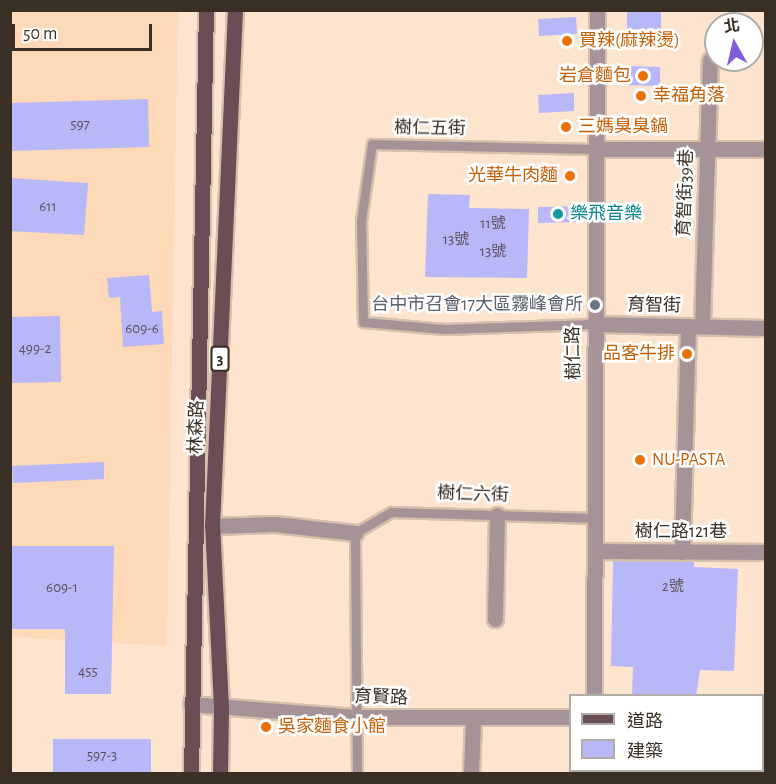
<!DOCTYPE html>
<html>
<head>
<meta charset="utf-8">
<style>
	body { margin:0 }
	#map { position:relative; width:776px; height:784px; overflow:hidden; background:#fde4ce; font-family:"Alegreya Sans","Noto Sans TC",sans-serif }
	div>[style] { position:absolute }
	.built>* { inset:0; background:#fed9b8 }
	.building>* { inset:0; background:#b8b7f8 }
	.roads { filter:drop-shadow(2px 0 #d6c0ac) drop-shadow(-2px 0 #d6c0ac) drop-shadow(0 2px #d6c0ac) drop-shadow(0 -2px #d6c0ac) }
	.service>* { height:9px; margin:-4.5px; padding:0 4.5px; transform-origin:4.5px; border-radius:4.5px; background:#a59398 }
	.minor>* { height:15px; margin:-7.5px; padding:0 7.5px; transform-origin:7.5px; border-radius:7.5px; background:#a59398 }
	.primary>* { height:15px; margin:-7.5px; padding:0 7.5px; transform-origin:7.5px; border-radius:7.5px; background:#6b4d56 }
	.dots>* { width:16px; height:16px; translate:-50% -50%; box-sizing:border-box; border:3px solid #fff; border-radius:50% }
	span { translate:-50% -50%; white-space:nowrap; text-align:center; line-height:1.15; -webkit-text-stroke:5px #fff; paint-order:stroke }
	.number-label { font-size:15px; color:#5a5159 }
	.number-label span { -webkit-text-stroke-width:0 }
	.shield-label span { padding:2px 4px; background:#fff; border:2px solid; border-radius:4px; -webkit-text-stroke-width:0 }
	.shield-label { font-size:16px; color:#3a2f24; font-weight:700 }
	.food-label { font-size:18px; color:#c56008 }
	.left { translate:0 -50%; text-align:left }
	.right { translate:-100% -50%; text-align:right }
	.street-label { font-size:18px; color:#3a2f24 }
	.culture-label { font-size:18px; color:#0d838f }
	.worship-label { font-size:18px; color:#5b616d }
	.frame { position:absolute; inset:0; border:12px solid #3a2f24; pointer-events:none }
	.legend { position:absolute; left:569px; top:694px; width:195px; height:78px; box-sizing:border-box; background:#fff; border:2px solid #b0aca7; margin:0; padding:8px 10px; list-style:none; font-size:18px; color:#3a2f24 }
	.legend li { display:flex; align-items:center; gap:12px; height:30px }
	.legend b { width:30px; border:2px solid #b0aca7 }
	.north { position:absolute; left:704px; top:12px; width:60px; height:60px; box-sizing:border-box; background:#fff; border:2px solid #b0aca7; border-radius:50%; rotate:352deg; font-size:16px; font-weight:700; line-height:24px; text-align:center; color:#3a2f24 }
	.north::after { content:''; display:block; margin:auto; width:21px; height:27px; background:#845cd7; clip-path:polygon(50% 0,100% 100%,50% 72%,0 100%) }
	.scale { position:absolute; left:12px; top:24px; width:140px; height:27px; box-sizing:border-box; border:3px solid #3a2f24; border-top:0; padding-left:8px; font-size:18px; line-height:21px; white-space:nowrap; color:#3a2f24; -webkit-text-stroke:4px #fff; paint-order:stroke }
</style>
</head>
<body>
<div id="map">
	<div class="built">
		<i style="clip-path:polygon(78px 10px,178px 11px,167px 646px,11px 637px,10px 13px)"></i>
	</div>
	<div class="building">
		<i style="clip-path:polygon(627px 10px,661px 10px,661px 29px,627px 29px)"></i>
		<i style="clip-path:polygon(576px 17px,577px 34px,539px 36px,538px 19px)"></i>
		<i style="clip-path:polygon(626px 66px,660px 67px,660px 86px,626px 85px)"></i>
		<i style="clip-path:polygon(574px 93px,574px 111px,539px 113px,538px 95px)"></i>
		<i style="clip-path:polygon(148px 99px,149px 147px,10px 151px,10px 103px)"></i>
		<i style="clip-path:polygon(10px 178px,88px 183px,84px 235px,10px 231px)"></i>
		<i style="clip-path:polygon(428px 194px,470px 195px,469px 208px,529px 209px,527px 278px,425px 277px)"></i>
		<i style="clip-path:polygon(579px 206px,579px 222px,538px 223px,538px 207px)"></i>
		<i style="clip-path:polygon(149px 275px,152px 312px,162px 311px,164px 344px,123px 347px,120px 297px,109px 298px,107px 278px)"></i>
		<i style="clip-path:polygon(60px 316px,61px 382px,10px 383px,10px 317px)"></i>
		<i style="clip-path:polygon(104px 462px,104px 479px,13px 483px,12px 466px)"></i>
		<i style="clip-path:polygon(10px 546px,114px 546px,111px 694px,65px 694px,65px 629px,10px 629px)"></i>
		<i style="clip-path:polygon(613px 561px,694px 561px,694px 567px,738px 569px,734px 671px,700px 670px,696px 696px,632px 696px,633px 667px,611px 666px)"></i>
		<i style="clip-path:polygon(53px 739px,151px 739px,151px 774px,53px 774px)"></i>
	</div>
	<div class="roads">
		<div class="service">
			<i style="left:593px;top:324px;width:149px;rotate:178.1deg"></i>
			<i style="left:444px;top:329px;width:81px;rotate:-175.1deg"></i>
			<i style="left:363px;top:322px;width:101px;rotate:-91.1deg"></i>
			<i style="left:361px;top:221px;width:78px;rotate:-81.9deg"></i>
			<i style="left:372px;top:144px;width:222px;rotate:1.3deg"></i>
			<i style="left:725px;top:770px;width:4px;rotate:90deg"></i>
			<i style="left:357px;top:774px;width:241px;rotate:-90.5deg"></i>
			<i style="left:355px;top:533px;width:42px;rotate:-30.3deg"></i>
			<i style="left:391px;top:512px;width:204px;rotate:1.7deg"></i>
		</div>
		<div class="minor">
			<i style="left:594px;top:149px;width:172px"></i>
			<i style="left:593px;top:324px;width:173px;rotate:1.3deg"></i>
			<i style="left:702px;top:326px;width:266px;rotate:-88.3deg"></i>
			<i style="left:212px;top:526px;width:63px;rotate:-1.8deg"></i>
			<i style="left:275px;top:524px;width:81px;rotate:6.4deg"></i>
			<i style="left:596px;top:551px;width:170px;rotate:0.3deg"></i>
			<i style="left:682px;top:552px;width:226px;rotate:-88.5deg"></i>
			<i style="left:495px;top:619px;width:104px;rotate:-88.9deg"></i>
			<i style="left:594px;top:696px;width:686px;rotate:-89.75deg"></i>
			<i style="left:191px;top:704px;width:168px;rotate:4.5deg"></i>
			<i style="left:358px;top:717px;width:212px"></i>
			<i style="left:762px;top:714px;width:4px"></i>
			<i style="left:471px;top:774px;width:55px;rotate:-87.9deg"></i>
			<i style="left:593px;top:774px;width:4px;rotate:-90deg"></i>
		</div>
		<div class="primary">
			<i style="left:191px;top:774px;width:764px;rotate:-88.88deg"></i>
			<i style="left:220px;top:774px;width:67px;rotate:-89.1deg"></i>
			<i style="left:221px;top:707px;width:181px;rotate:-92.8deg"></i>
			<i style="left:212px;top:526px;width:517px;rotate:-87.45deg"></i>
		</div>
	</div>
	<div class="dots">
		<i style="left:567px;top:41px;background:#e8710a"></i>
		<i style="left:643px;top:76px;background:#e8710a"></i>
		<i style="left:641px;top:96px;background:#e8710a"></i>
		<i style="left:566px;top:127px;background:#e8710a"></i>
		<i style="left:570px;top:176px;background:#e8710a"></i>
		<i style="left:558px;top:214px;background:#0f9aa8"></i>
		<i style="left:595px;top:305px;background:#6b7280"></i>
		<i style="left:687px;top:354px;background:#e8710a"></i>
		<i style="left:640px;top:460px;background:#e8710a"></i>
		<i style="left:266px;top:727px;background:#e8710a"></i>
	</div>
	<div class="number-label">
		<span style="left:80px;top:125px">597</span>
		<span style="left:48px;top:207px">611</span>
		<span style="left:493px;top:224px">11號</span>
		<span style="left:456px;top:240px">13號</span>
		<span style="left:493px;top:252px">13號</span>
		<span style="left:142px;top:329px">609-6</span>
		<span style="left:35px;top:349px">499-2</span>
		<span style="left:673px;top:587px">2號</span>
		<span style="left:62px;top:588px">609-1</span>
		<span style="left:88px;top:672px">455</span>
		<span style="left:102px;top:756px">597-3</span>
	</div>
	<div class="shield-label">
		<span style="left:220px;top:359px">3</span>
	</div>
	<div class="food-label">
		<span class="left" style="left:579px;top:41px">買辣(麻辣燙)</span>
		<span class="right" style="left:631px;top:76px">岩倉麵包</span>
		<span class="left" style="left:653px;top:96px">幸福角落</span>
		<span class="left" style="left:578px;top:127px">三媽臭臭鍋</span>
		<span class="right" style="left:558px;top:176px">光華牛肉麵</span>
		<span class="right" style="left:675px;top:354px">品客牛排</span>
		<span class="left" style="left:652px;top:460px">NU-PASTA</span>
		<span class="left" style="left:278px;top:727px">吳家麵食小館</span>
	</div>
	<div class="street-label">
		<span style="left:430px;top:129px;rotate:1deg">樹仁五街</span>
		<span style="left:686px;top:193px;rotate:-88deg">育智街39巷</span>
		<span style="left:654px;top:306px;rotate:1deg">育智街</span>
		<span style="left:574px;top:353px;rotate:-91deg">樹仁路</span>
		<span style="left:197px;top:427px;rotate:-88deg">林森路</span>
		<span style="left:473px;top:495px;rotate:2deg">樹仁六街</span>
		<span style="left:681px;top:532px">樹仁路121巷</span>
		<span style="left:381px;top:698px;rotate:2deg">育賢路</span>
	</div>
	<div class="culture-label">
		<span class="left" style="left:570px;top:214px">樂飛音樂</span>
	</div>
	<div class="worship-label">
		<span class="right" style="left:583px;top:305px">台中市召會17大區霧峰會所</span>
	</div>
	<div class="frame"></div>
	<ul class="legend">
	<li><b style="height:8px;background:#6b4d56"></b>道路</li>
	<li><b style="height:16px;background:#b8b7f8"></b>建築</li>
	</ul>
	<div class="north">北</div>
	<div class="scale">50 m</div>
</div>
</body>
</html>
